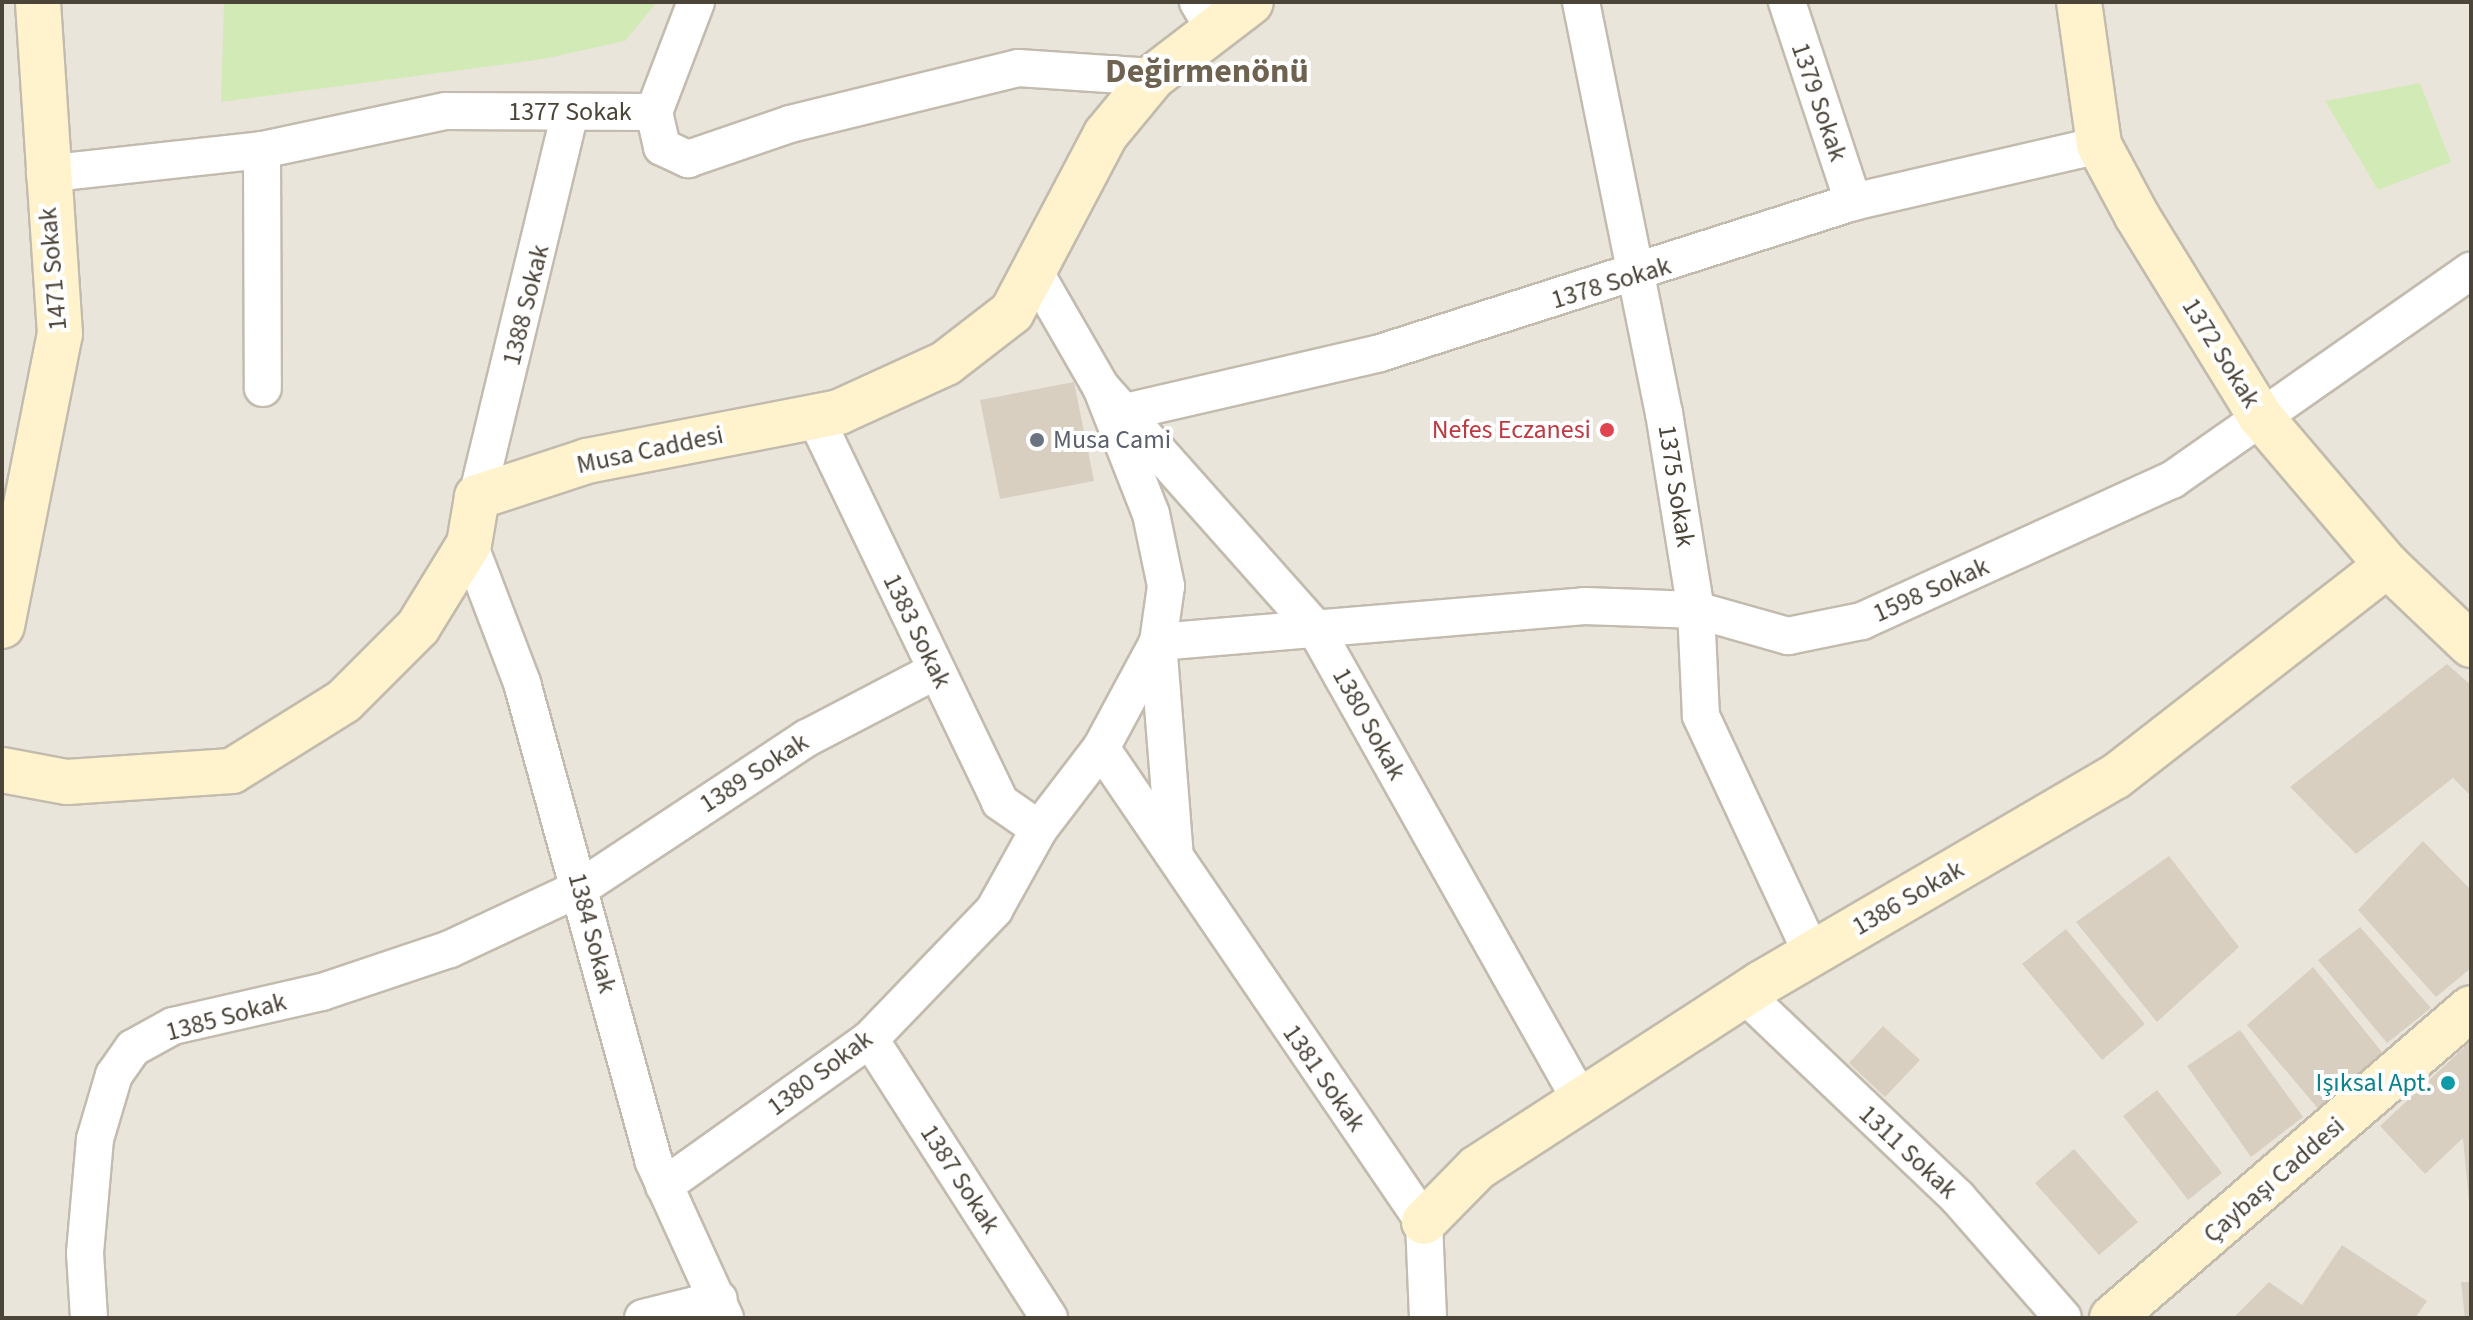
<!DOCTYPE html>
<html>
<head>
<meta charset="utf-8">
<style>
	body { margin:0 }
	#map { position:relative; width:2473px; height:1320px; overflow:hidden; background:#f6f3ec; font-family:"Source Sans 3",sans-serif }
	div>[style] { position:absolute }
	.residential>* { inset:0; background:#eae5da }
	.green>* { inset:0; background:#d2eab5 }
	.building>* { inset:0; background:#d8cfc1 }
	.roads { filter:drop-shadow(2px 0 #c2bbae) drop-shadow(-2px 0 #c2bbae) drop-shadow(0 2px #c2bbae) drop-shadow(0 -2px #c2bbae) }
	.street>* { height:36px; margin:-18px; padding:0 18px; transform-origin:18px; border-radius:18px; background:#fff }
	.secondary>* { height:44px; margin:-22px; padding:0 22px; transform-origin:22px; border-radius:22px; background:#fff3cd }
	.dots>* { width:22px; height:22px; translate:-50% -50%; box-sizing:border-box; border:4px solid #fff; border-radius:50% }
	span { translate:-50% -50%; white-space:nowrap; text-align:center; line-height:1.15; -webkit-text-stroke:8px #fff; paint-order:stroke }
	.street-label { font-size:26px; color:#4b4439 }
	.health-label { font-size:26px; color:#be3a42 }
	.right { translate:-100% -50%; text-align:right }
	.worship-label { font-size:26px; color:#5b616d }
	.left { translate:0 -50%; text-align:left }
	.culture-label { font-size:26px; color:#0d838f }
	.district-label { font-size:34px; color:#6e6250; font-weight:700 }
	.frame { position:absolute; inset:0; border:4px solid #4b4439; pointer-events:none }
</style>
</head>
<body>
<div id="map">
	<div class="residential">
		<i style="clip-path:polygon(2px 2px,2471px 2px,2471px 1318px,2px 1318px)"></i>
	</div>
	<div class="green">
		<i style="clip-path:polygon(224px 2px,657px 2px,625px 41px,543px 59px,221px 102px)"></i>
		<i style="clip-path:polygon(2420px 83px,2451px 162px,2378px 190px,2325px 101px)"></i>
	</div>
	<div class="building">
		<i style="clip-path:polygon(1074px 382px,1094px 481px,1000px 499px,980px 400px)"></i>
		<i style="clip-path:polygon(2447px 664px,2471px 685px,2471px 796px,2453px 778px,2356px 854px,2290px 787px)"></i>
		<i style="clip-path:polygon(2423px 841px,2471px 890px,2471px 968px,2436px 997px,2358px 910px)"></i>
		<i style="clip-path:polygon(2169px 856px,2239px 947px,2157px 1022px,2076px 922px)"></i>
		<i style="clip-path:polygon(2360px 927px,2431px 1008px,2387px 1043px,2318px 960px)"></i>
		<i style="clip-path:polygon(2066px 929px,2145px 1024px,2102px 1060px,2022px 964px)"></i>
		<i style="clip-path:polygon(2313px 967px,2386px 1057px,2321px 1112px,2247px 1025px)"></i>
		<i style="clip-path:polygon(1883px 1026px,1920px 1060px,1885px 1097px,1849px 1063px)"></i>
		<i style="clip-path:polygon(2240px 1030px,2303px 1117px,2251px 1157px,2187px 1066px)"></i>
		<i style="clip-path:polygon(2471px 1041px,2471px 1202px,2469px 1202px,2463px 1138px,2425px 1174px,2380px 1126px)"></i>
		<i style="clip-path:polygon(2157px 1090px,2222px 1173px,2188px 1200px,2123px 1116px)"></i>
		<i style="clip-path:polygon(2074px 1149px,2138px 1222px,2099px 1255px,2035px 1183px)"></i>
		<i style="clip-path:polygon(2342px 1245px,2427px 1301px,2415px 1318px,2233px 1318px,2269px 1282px,2302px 1305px)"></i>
		<i style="clip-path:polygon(2461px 1282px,2471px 1282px,2471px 1318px,2465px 1318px)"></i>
	</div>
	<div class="roads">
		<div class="street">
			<i style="left:1198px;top:2px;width:33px;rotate:59deg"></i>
			<i style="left:1581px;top:2px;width:419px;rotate:78.6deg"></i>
			<i style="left:1664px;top:413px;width:200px;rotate:80.8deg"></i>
			<i style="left:1696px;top:610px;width:106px;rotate:87.3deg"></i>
			<i style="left:1701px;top:716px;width:263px;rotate:65deg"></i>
			<i style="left:1787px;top:2px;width:211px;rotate:71.7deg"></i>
			<i style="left:654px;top:112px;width:36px;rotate:77deg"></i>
			<i style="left:662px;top:147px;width:29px;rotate:25deg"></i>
			<i style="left:688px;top:159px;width:108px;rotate:-18.9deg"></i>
			<i style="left:790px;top:124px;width:235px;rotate:-13.8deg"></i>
			<i style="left:1018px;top:68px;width:135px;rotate:3.8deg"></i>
			<i style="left:654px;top:112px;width:118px;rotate:-69.1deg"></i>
			<i style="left:262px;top:150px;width:238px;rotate:89.8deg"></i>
			<i style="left:45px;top:174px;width:218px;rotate:-6.3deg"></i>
			<i style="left:262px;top:150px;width:188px;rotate:-12deg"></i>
			<i style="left:446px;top:111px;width:208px;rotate:0.3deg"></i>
			<i style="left:1034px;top:271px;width:134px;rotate:60deg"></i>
			<i style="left:1101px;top:387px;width:136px;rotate:68.5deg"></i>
			<i style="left:1151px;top:514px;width:74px;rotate:78.2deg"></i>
			<i style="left:1166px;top:586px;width:57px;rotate:98.1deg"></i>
			<i style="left:1158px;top:642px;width:206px;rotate:85.5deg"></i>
			<i style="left:1101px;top:387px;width:322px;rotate:48.4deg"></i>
			<i style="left:1315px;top:628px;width:543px;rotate:60.65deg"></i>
			<i style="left:1121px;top:413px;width:266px;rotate:-13deg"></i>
			<i style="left:1380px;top:353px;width:497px;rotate:-17.7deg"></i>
			<i style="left:1853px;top:202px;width:253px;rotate:-13deg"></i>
			<i style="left:815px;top:417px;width:427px;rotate:64.3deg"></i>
			<i style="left:1000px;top:802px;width:47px;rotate:34.7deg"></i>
			<i style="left:477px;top:497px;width:396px;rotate:-76.4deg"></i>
			<i style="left:469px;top:544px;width:149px;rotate:69.1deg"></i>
			<i style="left:522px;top:683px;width:495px;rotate:74.6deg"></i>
			<i style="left:653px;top:1160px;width:174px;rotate:65.5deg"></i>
			<i style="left:1158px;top:642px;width:428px;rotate:-4.8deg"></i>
			<i style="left:1584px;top:606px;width:112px;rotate:2deg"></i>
			<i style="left:1696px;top:610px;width:96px;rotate:15.8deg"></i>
			<i style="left:1788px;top:636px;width:76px;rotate:-11.5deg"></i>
			<i style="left:1862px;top:621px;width:341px;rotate:-24.5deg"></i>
			<i style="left:2172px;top:480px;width:365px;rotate:-35deg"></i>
			<i style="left:1101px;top:748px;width:574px;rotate:55.73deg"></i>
			<i style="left:1424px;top:1222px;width:96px;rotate:87.6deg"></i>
			<i style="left:1744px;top:994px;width:296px;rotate:43.6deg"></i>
			<i style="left:1958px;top:1198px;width:159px;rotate:48.8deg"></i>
			<i style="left:870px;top:1039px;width:331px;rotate:57.3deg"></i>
			<i style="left:664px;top:1186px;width:253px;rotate:-35.5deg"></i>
			<i style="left:870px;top:1039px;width:179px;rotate:-46.1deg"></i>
			<i style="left:994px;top:910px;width:93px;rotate:-60.9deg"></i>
			<i style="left:1039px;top:829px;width:102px;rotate:-52.6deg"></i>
			<i style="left:1101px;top:748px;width:120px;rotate:-61.7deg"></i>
			<i style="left:89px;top:1318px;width:65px;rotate:-93.5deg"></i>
			<i style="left:85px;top:1253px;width:114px;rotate:-85deg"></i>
			<i style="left:95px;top:1139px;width:67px;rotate:-73.5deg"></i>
			<i style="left:114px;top:1075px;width:33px;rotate:-55deg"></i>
			<i style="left:133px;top:1048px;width:46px;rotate:-28.8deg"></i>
			<i style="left:173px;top:1026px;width:153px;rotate:-12.9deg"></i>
			<i style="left:322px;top:992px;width:135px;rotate:-18.6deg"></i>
			<i style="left:450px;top:949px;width:144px;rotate:-25.1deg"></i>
			<i style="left:580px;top:888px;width:272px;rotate:-33.5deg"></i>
			<i style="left:807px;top:738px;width:144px;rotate:-27.6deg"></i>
			<i style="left:643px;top:1318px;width:78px;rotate:-14deg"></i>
		</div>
		<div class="secondary">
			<i style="left:2079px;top:2px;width:144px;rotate:82deg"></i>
			<i style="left:2099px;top:145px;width:81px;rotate:61.8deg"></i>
			<i style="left:2137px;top:216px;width:235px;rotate:58.4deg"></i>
			<i style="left:2260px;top:416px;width:196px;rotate:49.6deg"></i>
			<i style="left:2387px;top:565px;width:116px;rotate:43.6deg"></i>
			<i style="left:2px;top:626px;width:298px;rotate:-78.8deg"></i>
			<i style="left:60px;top:334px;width:333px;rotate:-93.8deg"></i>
			<i style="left:2px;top:770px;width:66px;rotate:10.5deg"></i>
			<i style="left:67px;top:782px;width:165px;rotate:-3.8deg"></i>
			<i style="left:232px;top:771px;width:132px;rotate:-32deg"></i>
			<i style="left:344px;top:701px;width:105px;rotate:-45deg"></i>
			<i style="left:418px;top:627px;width:97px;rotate:-58.4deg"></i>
			<i style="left:469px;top:544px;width:48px;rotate:-80.3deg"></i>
			<i style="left:477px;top:497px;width:116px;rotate:-18.1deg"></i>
			<i style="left:587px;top:461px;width:257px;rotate:-11deg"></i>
			<i style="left:839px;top:412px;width:118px;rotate:-24.6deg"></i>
			<i style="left:946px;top:363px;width:83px;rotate:-37.7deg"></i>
			<i style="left:1012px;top:312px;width:201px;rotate:-62.2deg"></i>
			<i style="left:1106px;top:134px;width:74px;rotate:-50.5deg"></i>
			<i style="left:1153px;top:77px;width:123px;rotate:-37.4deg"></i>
			<i style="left:1424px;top:1222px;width:76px;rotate:-45.5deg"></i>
			<i style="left:1477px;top:1168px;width:340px;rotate:-33deg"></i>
			<i style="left:1762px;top:983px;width:409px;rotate:-30.3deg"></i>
			<i style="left:2115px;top:777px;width:345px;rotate:-37.9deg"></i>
			<i style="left:2112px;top:1318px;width:474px;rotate:-40.8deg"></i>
		</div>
	</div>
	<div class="dots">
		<i style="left:1607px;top:430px;background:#e0444e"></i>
		<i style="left:1037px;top:440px;background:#6b7280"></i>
		<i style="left:2448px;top:1083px;background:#0f9aa8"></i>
	</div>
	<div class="street-label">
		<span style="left:1819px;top:102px;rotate:71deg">1379 Sokak</span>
		<span style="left:570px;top:112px">1377 Sokak</span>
		<span style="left:53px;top:269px;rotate:-95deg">1471 Sokak</span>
		<span style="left:1611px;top:283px;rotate:-17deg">1378 Sokak</span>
		<span style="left:526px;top:305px;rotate:-76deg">1388 Sokak</span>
		<span style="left:2221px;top:353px;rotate:58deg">1372 Sokak</span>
		<span style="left:650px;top:450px;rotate:-12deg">Musa Caddesi</span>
		<span style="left:1676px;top:486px;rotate:81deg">1375 Sokak</span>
		<span style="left:1931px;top:590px;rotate:-24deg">1598 Sokak</span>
		<span style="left:917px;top:631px;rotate:64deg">1383 Sokak</span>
		<span style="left:1369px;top:724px;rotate:61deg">1380 Sokak</span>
		<span style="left:754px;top:773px;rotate:-33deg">1389 Sokak</span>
		<span style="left:1908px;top:898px;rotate:-30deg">1386 Sokak</span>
		<span style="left:592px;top:933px;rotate:75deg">1384 Sokak</span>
		<span style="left:226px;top:1017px;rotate:-15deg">1385 Sokak</span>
		<span style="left:820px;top:1073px;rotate:-37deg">1380 Sokak</span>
		<span style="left:1324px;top:1078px;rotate:55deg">1381 Sokak</span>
		<span style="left:1908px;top:1152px;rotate:43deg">1311 Sokak</span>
		<span style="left:960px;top:1179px;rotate:57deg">1387 Sokak</span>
		<span style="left:2274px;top:1180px;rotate:-41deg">Çaybaşı Caddesi</span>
	</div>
	<div class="health-label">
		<span class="right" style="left:1591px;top:430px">Nefes Eczanesi</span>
	</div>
	<div class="worship-label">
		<span class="left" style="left:1053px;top:440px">Musa Cami</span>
	</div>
	<div class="culture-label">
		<span class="right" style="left:2432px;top:1083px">Işıksal Apt.</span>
	</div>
	<div class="district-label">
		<span style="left:1207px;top:72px">Değirmenönü</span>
	</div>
	<div class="frame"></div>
</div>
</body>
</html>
